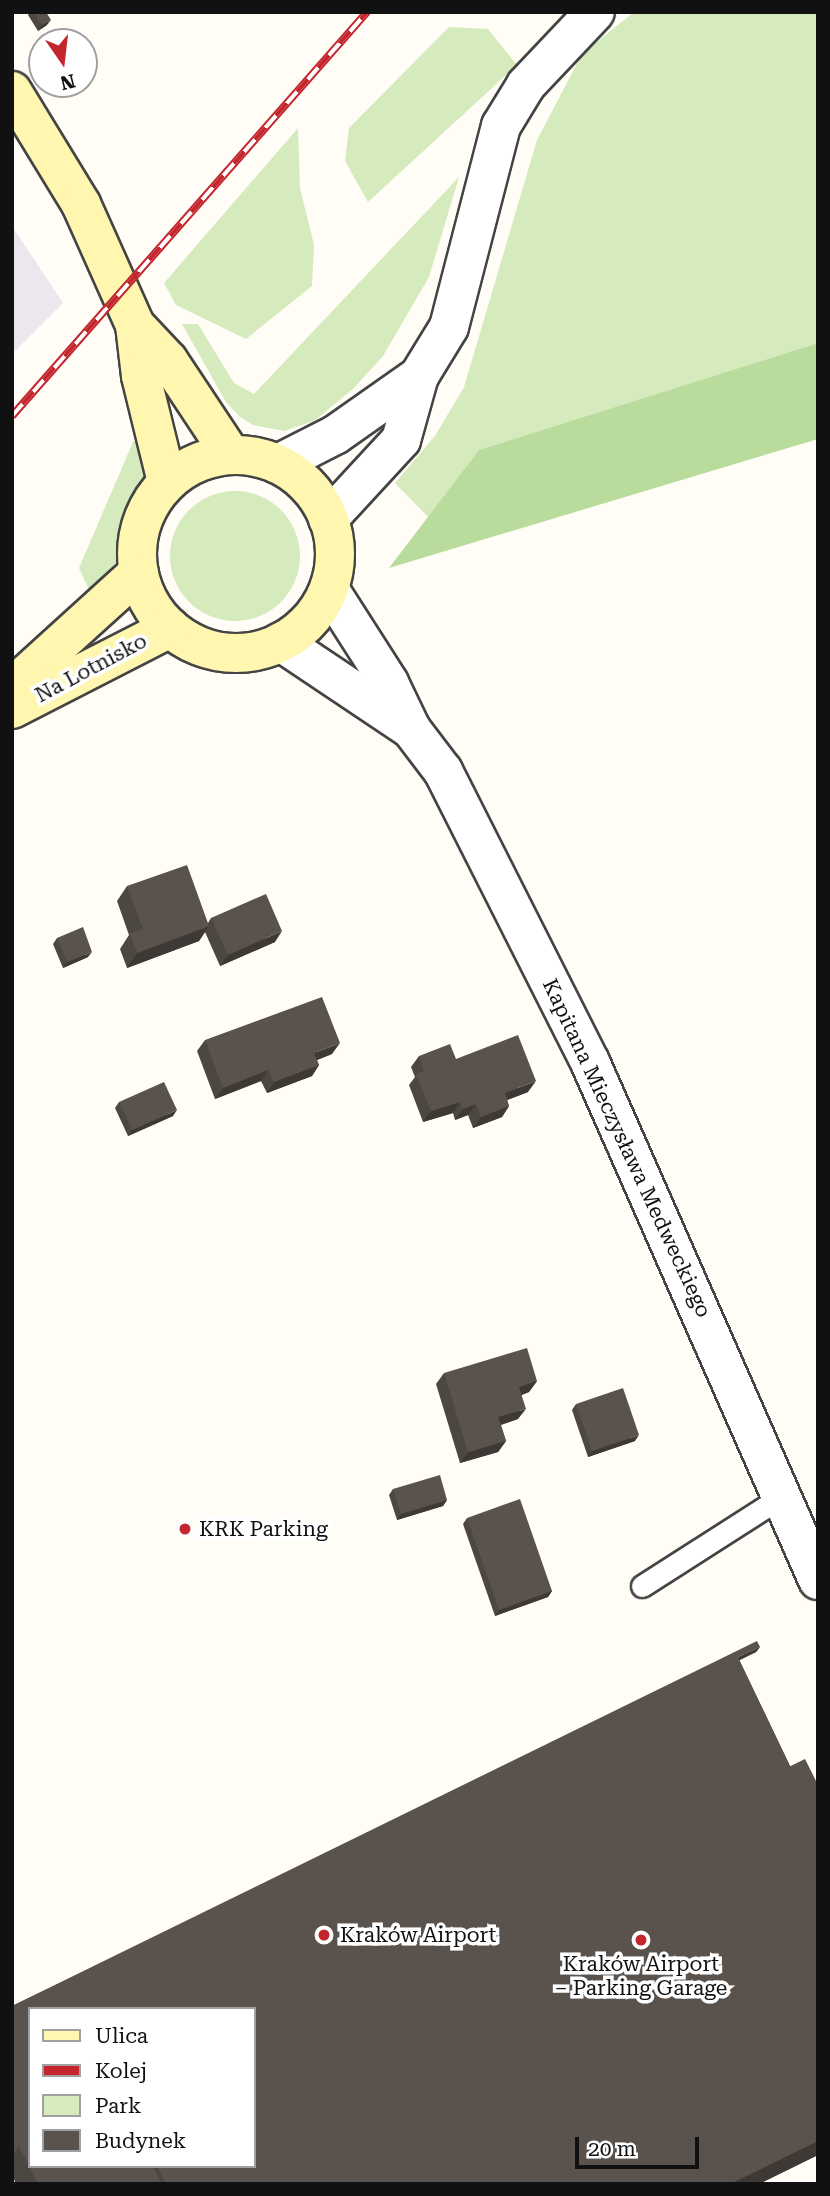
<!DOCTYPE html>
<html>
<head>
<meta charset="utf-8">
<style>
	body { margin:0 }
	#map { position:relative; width:830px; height:2196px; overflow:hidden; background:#fffdf5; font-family:"Roboto Serif",serif }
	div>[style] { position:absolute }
	.industrial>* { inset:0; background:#eee6ef }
	.green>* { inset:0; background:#d5ebbd }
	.round { border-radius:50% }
	.forest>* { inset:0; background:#b9dc9c }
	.roads { filter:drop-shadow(2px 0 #444) drop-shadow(-2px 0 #444) drop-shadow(0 2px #444) drop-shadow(0 -2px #444) }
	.lane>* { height:21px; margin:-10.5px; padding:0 10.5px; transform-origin:10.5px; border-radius:10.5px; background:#fff }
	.street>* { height:38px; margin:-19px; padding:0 19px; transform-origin:19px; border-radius:19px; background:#fff }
	.secondary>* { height:38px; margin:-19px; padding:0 19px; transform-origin:19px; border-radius:19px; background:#fff6b0 }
	.secondary>.ring { margin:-19px; padding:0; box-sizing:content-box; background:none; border:38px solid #fff6b0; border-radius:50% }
	.rail>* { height:8px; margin-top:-4px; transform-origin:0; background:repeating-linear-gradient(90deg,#fff 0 16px,#c4262e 0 32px); box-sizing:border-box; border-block:2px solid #c4262e }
	.wall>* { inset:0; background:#4d4742 }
	.shaded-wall>* { inset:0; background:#3f3936 }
	.building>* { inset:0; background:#5a524d }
	.dots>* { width:19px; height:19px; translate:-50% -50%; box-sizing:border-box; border:4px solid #fff; border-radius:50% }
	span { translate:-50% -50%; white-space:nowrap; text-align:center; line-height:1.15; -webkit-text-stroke:7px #fff; paint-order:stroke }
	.street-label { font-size:21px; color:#111 }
	.poi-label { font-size:21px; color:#111 }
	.left { translate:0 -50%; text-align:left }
	.frame { position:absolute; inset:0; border:14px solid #111; pointer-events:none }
	.legend { position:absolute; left:28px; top:2007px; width:228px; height:161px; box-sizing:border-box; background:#fff; border:2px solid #a0a0a0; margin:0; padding:9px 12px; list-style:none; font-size:21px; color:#111 }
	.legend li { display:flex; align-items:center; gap:14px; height:35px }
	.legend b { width:35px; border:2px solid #a0a0a0 }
	.north { position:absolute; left:28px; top:28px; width:70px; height:70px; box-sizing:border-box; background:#fff; border:2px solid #a0a0a0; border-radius:50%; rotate:166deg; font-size:19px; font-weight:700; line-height:28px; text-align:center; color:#111 }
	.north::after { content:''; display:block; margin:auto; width:24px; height:32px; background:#c4262e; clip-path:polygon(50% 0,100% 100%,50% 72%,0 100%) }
	.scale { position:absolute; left:575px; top:2137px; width:124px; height:32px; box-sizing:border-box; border:4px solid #111; border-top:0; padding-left:9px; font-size:21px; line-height:24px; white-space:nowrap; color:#111; -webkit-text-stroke:5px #fff; paint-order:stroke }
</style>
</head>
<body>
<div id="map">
	<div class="industrial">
		<i style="clip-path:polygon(12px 226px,63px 303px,12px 354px)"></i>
	</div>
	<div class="green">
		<i style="clip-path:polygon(634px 12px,818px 12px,818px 343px,479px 450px,429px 518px,395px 483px,435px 436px,464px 387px,537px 140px,582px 54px)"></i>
		<i style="clip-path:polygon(449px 27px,488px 29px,517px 65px,368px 202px,345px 161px,349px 128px)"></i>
		<i style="clip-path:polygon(298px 128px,300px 188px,314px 245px,312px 286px,246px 339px,176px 305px,164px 283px)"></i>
		<i style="clip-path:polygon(459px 177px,429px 277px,383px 356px,353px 389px,314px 421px,284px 431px,253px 425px,239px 416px,226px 402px,182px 324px,198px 324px,234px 383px,254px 394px)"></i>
		<i style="clip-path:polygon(142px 438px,144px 483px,124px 527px,116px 562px,91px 594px,79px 568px,133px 442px)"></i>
		<i class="round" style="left:170px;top:491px;width:130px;height:130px"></i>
	</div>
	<div class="forest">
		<i style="clip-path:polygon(818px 343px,818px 439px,389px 568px,479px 450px)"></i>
	</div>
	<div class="roads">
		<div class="lane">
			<i style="left:642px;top:1586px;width:165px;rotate:-32.6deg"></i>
		</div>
		<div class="street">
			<i style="left:278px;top:464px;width:64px;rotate:-27deg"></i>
			<i style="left:335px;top:435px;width:103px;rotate:-35.1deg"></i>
			<i style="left:328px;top:519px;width:108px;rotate:-47.3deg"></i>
			<i style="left:401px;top:440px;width:66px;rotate:-74.3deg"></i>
			<i style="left:419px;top:376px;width:57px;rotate:-58.5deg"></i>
			<i style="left:449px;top:327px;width:208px;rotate:-75.5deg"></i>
			<i style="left:501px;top:126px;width:48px;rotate:-58.6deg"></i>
			<i style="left:526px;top:85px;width:100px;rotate:-46.6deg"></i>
			<i style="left:329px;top:589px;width:112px;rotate:57.4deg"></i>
			<i style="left:389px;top:683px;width:51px;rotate:64.4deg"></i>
			<i style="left:411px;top:729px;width:53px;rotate:52.7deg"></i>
			<i style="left:443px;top:771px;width:326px;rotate:63.2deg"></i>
			<i style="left:590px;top:1062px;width:566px;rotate:66.24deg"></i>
			<i style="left:281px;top:642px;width:156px;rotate:33.8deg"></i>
		</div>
		<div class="secondary">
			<i style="left:12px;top:91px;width:132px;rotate:58.6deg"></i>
			<i style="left:81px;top:204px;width:133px;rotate:65.9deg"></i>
			<i style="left:135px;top:325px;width:51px;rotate:83.3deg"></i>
			<i style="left:141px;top:376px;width:109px;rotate:76.2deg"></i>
			<i style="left:135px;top:325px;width:48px;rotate:46.7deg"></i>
			<i style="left:168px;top:360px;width:114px;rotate:56.4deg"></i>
			<i class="ring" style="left:137px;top:455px;width:160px;height:160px"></i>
			<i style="left:12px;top:694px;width:17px;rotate:-59deg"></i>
			<i style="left:21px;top:679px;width:159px;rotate:-42.2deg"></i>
			<i style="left:12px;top:709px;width:178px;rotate:-27.1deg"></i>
		</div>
	</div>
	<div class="rail">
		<i style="left:12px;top:416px;width:538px;rotate:-48.69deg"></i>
	</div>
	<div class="wall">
		<i style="clip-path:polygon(30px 12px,46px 12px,47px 25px,38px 31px,28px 15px)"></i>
		<i style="clip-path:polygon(127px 886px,208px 923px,211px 918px,275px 942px,220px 966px,205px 932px,199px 941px,127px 968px,120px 949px,129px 935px,117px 901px)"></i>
		<i style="clip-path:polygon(57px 938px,88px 957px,63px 968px,53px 944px)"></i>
		<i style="clip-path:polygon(205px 1040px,332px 1054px,317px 1060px,319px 1065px,312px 1076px,267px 1093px,261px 1081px,215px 1099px,197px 1051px)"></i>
		<i style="clip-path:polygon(419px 1056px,456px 1059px,528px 1092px,507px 1100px,509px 1106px,502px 1117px,473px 1128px,468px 1115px,455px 1120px,453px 1113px,423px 1122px,409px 1085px,415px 1077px,411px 1067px)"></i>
		<i style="clip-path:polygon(119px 1102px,173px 1116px,128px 1136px,115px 1108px)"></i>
		<i style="clip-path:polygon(444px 1373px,537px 1381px,529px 1392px,522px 1395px,518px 1419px,501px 1425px,506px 1441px,498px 1452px,460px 1463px,436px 1384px)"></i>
		<i style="clip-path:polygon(576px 1404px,635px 1441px,588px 1457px,572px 1410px)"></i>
		<i style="clip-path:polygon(393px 1489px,447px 1500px,443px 1506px,397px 1520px,389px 1495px)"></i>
		<i style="clip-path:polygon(467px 1518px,552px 1591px,548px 1597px,495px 1616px,463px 1524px)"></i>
		<i style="clip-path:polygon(evenodd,760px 1647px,756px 1652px,739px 1660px,790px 1766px,818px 1785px,818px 2155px,759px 2184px,16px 2184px,12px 2175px,12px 2006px,760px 1647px,30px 2009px,254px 2166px,30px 2166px,30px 2009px)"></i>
	</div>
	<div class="shaded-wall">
		<i style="clip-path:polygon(51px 20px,47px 25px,38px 31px,42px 25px)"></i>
		<i style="clip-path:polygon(209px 926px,199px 941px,127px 968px,137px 953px)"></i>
		<i style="clip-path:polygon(282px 931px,275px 942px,220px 966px,228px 955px)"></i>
		<i style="clip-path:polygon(92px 952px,88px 957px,63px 968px,67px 962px)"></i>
		<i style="clip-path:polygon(340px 1043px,332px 1054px,307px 1064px,314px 1053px)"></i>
		<i style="clip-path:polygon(319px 1065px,312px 1076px,267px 1093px,274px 1082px)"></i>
		<i style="clip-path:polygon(268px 1070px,261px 1081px,215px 1099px,223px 1088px)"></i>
		<i style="clip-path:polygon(536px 1081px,528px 1092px,497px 1104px,505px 1093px)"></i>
		<i style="clip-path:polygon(460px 1102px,453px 1113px,423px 1122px,431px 1111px)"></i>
		<i style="clip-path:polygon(476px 1104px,468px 1115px,455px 1120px,463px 1109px)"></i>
		<i style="clip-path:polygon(509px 1106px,502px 1117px,473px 1128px,481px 1117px)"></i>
		<i style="clip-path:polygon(177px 1110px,173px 1116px,128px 1136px,132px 1130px)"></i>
		<i style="clip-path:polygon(537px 1381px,529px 1392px,512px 1398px,519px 1387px)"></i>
		<i style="clip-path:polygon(526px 1409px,518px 1419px,491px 1428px,498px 1417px)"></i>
		<i style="clip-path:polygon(639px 1435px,635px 1441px,588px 1457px,592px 1451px)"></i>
		<i style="clip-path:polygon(506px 1441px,498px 1452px,460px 1463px,468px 1452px)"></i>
		<i style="clip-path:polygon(447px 1500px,443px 1506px,397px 1520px,401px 1514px)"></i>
		<i style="clip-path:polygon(552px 1591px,548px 1597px,495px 1616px,499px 1610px)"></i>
		<i style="clip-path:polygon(760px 1647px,756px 1652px,734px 1663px,738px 1657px)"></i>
		<i style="clip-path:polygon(818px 2141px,818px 2155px,759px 2184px,730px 2184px)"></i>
	</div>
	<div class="building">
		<i style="clip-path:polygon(34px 12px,46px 12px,51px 20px,42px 25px)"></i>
		<i style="clip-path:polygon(187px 865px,209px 926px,137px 953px,130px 934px,143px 929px,127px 886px)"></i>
		<i style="clip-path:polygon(266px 894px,282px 931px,228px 955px,211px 918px)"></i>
		<i style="clip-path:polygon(83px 927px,92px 952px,67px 962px,57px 938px)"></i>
		<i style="clip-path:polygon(322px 997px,340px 1043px,314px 1053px,319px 1065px,274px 1082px,268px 1070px,223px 1088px,205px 1040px)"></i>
		<i style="clip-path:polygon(518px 1035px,536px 1081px,505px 1093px,509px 1106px,481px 1117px,476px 1104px,463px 1109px,460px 1102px,431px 1111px,416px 1074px,424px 1071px,419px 1056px,450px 1044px,456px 1059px)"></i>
		<i style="clip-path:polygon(164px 1082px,177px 1110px,132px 1130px,119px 1102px)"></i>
		<i style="clip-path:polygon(527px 1348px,537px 1381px,519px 1387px,526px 1409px,498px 1417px,506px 1441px,468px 1452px,444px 1373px)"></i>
		<i style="clip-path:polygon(623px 1388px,639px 1435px,592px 1451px,576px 1404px)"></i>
		<i style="clip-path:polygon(440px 1475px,447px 1500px,401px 1514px,393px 1489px)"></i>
		<i style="clip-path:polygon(520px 1499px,552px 1591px,499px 1610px,467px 1518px)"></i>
		<i style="clip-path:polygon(757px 1641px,760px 1647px,738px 1657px,790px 1766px,254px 2029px,254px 2009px,30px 2009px,30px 2141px,19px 2146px,12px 2156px,12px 2006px)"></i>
		<i style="clip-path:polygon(805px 1759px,818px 1785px,818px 2141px,730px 2184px,166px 2184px,157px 2166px,254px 2166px,254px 2029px)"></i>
		<i style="clip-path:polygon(30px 2141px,30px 2166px,153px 2166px,162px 2184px,38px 2184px,19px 2146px)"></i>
	</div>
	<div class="dots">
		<i style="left:185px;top:1529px;background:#c4262e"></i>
		<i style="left:324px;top:1935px;background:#c4262e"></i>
		<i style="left:641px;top:1940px;background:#c4262e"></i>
	</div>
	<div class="street-label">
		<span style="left:91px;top:668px;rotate:-28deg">Na Lotnisko</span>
		<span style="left:627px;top:1148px;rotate:65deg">Kapitana Mieczysława Medweckiego</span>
	</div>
	<div class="poi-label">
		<span class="left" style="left:199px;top:1529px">KRK Parking</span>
		<span class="left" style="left:340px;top:1935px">Kraków Airport</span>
		<span style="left:641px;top:1976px">Kraków Airport<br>– Parking Garage</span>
	</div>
	<div class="frame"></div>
	<ul class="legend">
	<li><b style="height:9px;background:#fff6b0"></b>Ulica</li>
	<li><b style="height:9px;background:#c4262e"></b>Kolej</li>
	<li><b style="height:19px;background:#d5ebbd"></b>Park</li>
	<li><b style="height:19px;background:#5a524d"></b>Budynek</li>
	</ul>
	<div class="north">N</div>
	<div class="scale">20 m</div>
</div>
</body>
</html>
